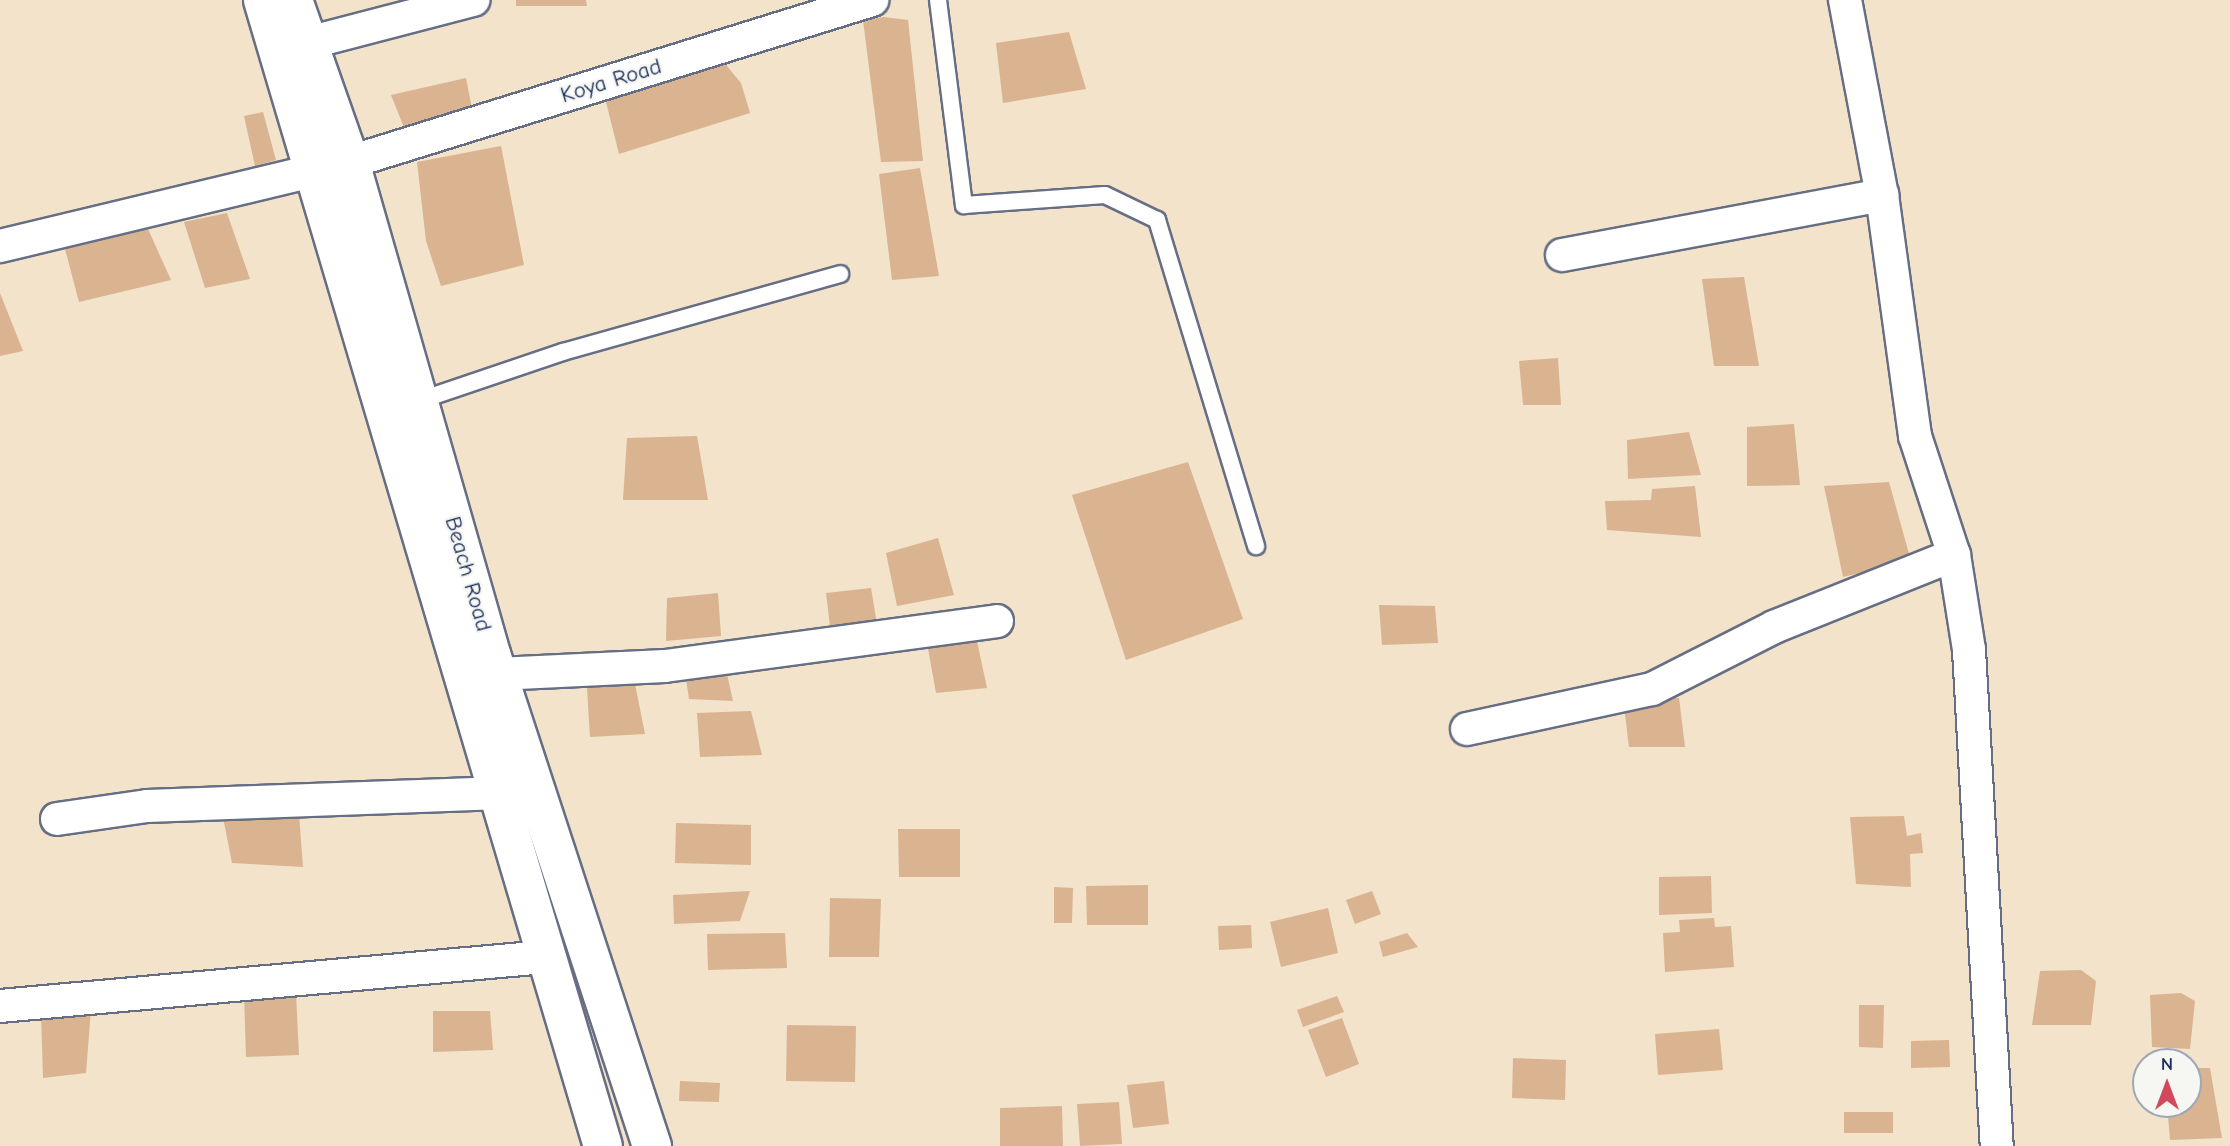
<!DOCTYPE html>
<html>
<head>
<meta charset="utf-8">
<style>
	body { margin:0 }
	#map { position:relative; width:2230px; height:1146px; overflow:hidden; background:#f2e3ca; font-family:"Comic Neue",sans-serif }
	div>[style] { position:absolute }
	.building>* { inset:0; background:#dab391 }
	.roads { filter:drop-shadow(2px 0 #666e84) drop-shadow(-2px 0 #666e84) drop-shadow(0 2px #666e84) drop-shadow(0 -2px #666e84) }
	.service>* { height:16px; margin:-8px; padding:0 8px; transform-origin:8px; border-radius:8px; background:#fff }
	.minor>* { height:32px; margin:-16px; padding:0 16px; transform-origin:16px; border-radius:16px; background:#fff }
	.primary>* { height:38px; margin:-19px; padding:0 19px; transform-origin:19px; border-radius:19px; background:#fff }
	span { translate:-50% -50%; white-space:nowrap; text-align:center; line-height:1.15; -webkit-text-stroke:5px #f6f6f2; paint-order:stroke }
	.street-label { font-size:23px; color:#1b2f5e }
	.north { position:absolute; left:2132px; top:1048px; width:70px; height:70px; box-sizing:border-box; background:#f6f6f2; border:2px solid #9ea6b7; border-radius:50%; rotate:0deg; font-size:19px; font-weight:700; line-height:28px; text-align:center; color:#1b2f5e }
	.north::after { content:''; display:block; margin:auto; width:24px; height:32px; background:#d1495b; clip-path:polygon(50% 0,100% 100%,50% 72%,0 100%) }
</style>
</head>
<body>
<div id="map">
	<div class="building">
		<i style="clip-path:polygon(516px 0,586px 0,587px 6px,516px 6px)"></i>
		<i style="clip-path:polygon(884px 17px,908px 20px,923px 161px,881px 162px,863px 20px)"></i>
		<i style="clip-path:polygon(1069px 32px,1086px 89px,1003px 103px,996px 43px)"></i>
		<i style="clip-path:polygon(722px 60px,741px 83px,750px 113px,619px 154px,606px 102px)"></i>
		<i style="clip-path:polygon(466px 78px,472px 109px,405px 130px,391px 95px)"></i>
		<i style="clip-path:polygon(263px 112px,276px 160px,255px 166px,244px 116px)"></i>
		<i style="clip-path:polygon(501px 146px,524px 265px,441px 286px,426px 241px,417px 162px)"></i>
		<i style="clip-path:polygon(920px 168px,939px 276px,892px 280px,879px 174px)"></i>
		<i style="clip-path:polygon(227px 213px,250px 279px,205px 288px,184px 222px)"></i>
		<i style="clip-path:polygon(148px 229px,171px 280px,79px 302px,65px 249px)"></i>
		<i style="clip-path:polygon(1744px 277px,1759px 366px,1714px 366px,1702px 279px)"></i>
		<i style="clip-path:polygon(0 293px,23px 351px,0 356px)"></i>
		<i style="clip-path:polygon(1558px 358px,1561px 405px,1523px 405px,1519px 361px)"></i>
		<i style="clip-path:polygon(1794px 424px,1800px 485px,1747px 486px,1747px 427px)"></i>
		<i style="clip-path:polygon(1689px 432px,1701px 475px,1628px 479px,1627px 440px)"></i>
		<i style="clip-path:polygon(697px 436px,708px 500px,623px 500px,627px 438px)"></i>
		<i style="clip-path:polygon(1188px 462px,1243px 619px,1126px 660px,1072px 495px)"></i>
		<i style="clip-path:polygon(1889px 482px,1911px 561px,1843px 577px,1824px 486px)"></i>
		<i style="clip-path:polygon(1695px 486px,1701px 537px,1607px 530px,1605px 501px,1651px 500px,1652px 489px)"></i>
		<i style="clip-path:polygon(938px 538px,954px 595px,897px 606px,886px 553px)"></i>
		<i style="clip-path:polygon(871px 588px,879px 636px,832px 643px,826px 593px)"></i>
		<i style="clip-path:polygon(718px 593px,721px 636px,666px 641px,667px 598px)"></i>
		<i style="clip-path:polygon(1379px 605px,1435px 606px,1438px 643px,1382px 645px)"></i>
		<i style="clip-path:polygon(975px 632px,987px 688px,936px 693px,927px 643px)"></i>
		<i style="clip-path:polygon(725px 665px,733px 701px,689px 699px,685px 672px)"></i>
		<i style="clip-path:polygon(635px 684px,645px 734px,590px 737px,587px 688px)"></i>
		<i style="clip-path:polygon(1623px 698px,1679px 698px,1685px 747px,1629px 747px)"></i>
		<i style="clip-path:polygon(751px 711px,762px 755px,700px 757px,697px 713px)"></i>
		<i style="clip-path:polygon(299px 814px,303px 867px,232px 863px,223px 817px)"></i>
		<i style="clip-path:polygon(1904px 816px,1907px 836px,1921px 833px,1923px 853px,1910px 854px,1911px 887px,1856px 884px,1850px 817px)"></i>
		<i style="clip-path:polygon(676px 823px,751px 825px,751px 865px,675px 863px)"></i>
		<i style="clip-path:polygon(898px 829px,960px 829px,960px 877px,899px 877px)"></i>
		<i style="clip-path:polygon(1711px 876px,1712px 913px,1659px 915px,1659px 877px)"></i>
		<i style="clip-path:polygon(1148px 885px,1148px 925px,1087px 925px,1086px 886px)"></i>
		<i style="clip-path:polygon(1054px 887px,1073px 888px,1072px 923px,1054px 923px)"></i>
		<i style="clip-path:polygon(750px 891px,740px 921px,674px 924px,673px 895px)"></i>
		<i style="clip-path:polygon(1372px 891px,1381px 914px,1355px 924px,1346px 900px)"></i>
		<i style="clip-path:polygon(830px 898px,881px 899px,879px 957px,829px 957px)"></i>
		<i style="clip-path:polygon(1328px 908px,1338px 953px,1281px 967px,1270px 922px)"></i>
		<i style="clip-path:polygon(1714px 918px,1715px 927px,1731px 926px,1734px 967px,1665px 972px,1663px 933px,1680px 932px,1679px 920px)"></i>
		<i style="clip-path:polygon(1251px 925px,1252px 948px,1219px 950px,1218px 926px)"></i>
		<i style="clip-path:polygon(785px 933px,787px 968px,708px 970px,707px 934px)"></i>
		<i style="clip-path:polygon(1407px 933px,1418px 947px,1383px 957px,1379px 942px)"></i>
		<i style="clip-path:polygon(2081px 970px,2096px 981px,2091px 1025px,2032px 1025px,2040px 971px)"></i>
		<i style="clip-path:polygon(2181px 993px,2195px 1001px,2190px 1049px,2152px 1047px,2150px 995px)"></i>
		<i style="clip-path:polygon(244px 994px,296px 994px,299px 1055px,246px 1057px)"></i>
		<i style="clip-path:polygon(1337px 996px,1344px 1012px,1303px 1027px,1297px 1010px)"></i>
		<i style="clip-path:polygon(1859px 1005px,1884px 1005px,1883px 1048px,1859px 1047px)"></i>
		<i style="clip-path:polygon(91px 1009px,86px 1073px,43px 1078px,41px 1014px)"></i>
		<i style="clip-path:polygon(433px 1011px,490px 1011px,493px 1050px,433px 1052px)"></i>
		<i style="clip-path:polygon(1342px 1018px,1359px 1064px,1326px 1077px,1308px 1030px)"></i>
		<i style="clip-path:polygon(787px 1025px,856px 1026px,855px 1082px,786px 1081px)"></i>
		<i style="clip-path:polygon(1719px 1029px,1723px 1070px,1658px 1075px,1655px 1034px)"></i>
		<i style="clip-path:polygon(1949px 1040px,1950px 1067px,1911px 1068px,1911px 1041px)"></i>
		<i style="clip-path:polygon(1513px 1058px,1566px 1060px,1565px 1100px,1512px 1098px)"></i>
		<i style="clip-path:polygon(2188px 1068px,2210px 1068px,2222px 1138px,2170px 1140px,2167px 1104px,2188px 1104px)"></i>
		<i style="clip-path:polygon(680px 1081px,720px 1083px,719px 1102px,679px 1101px)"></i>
		<i style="clip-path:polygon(1164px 1081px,1169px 1124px,1133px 1128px,1127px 1085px)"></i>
		<i style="clip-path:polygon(1119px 1102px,1122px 1144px,1080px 1146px,1077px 1104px)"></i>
		<i style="clip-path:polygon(1062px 1106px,1063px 1146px,1000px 1146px,1000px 1108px)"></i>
		<i style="clip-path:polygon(1844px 1112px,1893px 1112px,1893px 1133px,1844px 1133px)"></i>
	</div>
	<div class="roads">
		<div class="service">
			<i style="left:938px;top:0;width:207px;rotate:82.8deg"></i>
			<i style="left:964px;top:205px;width:141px;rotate:-4.1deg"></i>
			<i style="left:1105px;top:195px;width:58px;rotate:25.7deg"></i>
			<i style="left:1157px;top:220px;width:341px;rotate:73.1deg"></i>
			<i style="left:418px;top:401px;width:153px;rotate:-18.7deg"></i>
			<i style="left:563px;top:352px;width:288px;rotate:-15.7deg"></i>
		</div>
		<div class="minor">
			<i style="left:1845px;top:0;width:198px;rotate:79.3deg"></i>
			<i style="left:1882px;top:195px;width:243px;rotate:82.2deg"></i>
			<i style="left:1915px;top:436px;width:125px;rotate:71.9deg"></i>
			<i style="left:1954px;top:555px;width:96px;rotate:81deg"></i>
			<i style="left:1969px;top:650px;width:497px;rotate:86.8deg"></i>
			<i style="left:308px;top:43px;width:171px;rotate:-14.6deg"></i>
			<i style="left:0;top:246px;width:360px;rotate:-13.5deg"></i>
			<i style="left:350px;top:162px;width:547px;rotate:-17.24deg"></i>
			<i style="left:1562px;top:255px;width:326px;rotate:-10.6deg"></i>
			<i style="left:497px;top:674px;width:168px;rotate:-2.7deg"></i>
			<i style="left:665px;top:666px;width:335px;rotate:-7.7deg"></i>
			<i style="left:1467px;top:729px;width:189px;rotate:-12.2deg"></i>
			<i style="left:1652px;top:689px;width:137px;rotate:-26.9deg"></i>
			<i style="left:1774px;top:627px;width:194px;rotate:-21.8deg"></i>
			<i style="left:57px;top:819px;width:91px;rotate:-8.2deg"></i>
			<i style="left:147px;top:806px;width:348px;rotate:-2.1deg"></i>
			<i style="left:0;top:1006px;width:547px;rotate:-5.14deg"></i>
		</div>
		<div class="primary">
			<i style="left:263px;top:0;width:1195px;rotate:73.48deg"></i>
			<i style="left:293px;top:0;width:172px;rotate:70.6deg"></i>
			<i style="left:350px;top:162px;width:512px;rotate:74.01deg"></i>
			<i style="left:491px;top:654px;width:518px;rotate:71.88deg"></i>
		</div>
	</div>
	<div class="street-label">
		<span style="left:611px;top:81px;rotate:-17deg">Koya Road</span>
		<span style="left:468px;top:574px;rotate:74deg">Beach Road</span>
	</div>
	<div class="north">N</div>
</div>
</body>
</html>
